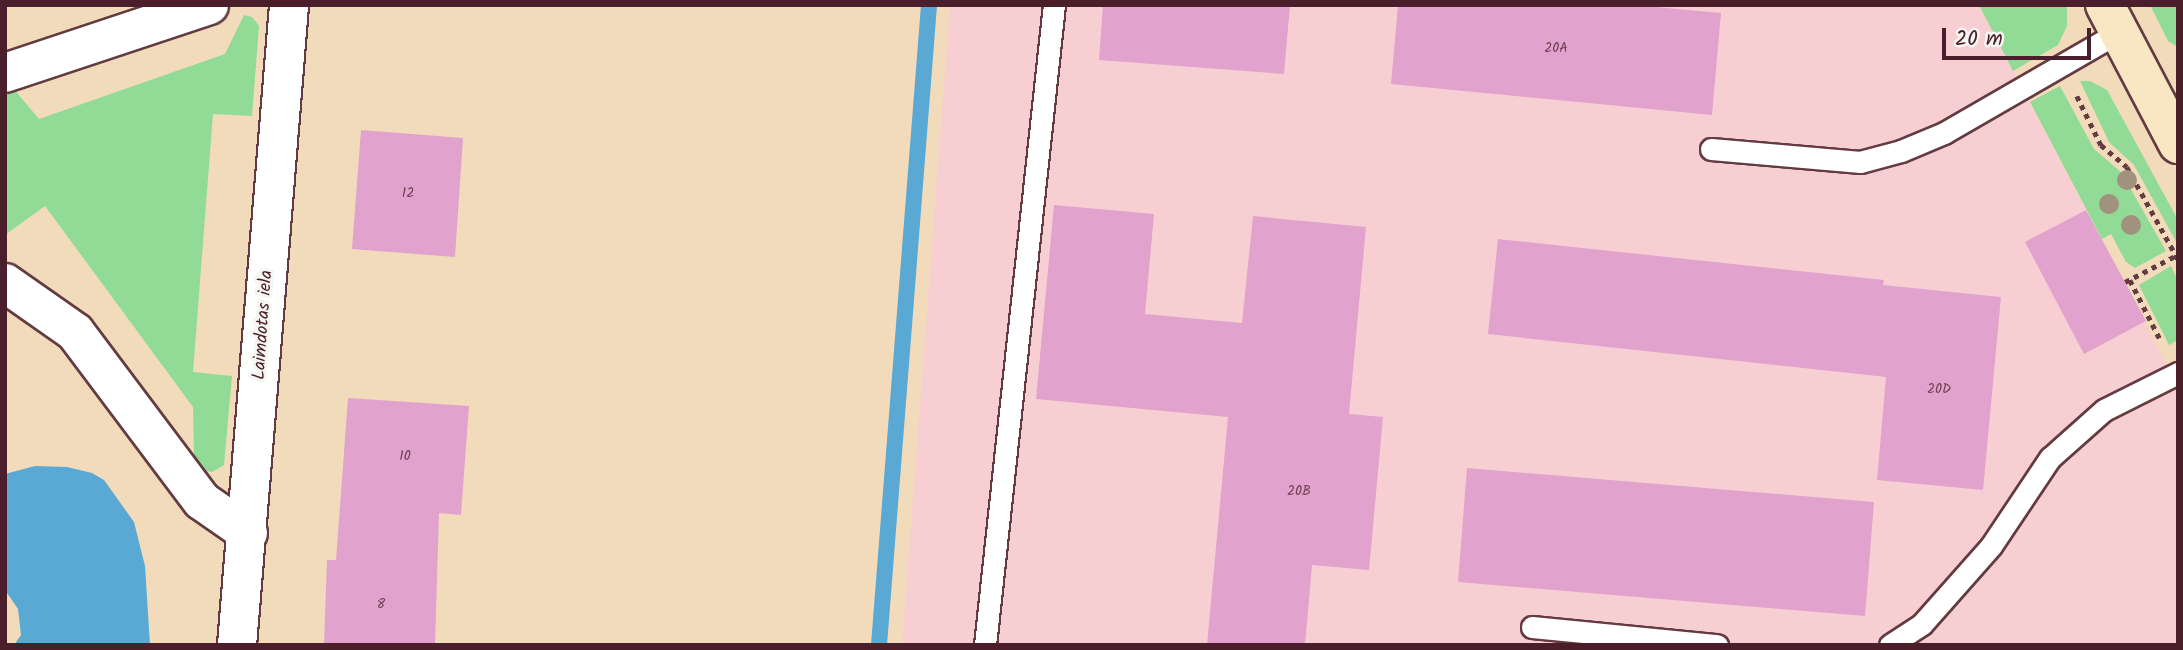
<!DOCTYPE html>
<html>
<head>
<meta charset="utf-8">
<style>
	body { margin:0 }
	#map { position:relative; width:2183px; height:650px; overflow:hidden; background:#f1dbbb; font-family:Kalam,sans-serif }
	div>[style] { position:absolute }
	.built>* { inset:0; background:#f7cfd2 }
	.green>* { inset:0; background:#92db97 }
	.water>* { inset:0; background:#5aa9d4 }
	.stream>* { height:16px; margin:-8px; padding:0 8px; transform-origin:8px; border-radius:8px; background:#5aa9d4 }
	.building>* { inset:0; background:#e1a3cd }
	.path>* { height:4.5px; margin-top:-2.25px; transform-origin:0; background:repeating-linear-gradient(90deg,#633b41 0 5px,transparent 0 10px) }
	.roads { filter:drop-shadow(2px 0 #633b41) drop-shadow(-2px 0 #633b41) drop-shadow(0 2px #633b41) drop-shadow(0 -2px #633b41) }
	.lane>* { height:21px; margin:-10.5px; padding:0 10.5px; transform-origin:10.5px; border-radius:10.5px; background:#fff }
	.street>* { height:38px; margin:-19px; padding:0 19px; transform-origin:19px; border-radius:19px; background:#fff }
	.secondary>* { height:38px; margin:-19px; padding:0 19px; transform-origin:19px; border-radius:19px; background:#f9e7c3 }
	.trees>* { width:20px; height:20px; margin:-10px; border-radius:50%; background:#a1927d }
	span { translate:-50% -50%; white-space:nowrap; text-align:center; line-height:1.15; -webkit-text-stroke:7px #f6f6f2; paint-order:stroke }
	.number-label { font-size:14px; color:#704054 }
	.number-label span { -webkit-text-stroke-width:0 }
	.street-label { font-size:18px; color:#4a1f2b }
	.frame { position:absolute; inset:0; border:7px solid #4a1f2b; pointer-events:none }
	.scale { position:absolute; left:1942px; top:28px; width:149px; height:32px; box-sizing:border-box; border:4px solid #4a1f2b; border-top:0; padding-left:9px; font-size:21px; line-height:24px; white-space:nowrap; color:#4a1f2b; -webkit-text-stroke:5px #f6f6f2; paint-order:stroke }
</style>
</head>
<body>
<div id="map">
	<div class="built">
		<i style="clip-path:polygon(950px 5px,1979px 5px,2178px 386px,2178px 645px,902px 645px)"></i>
	</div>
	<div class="green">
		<i style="clip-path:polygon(1979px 5px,2067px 5px,2067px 26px,2058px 45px,2013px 71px)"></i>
		<i style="clip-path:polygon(2150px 5px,2178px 5px,2178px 47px,2168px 41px)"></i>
		<i style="clip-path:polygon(244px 15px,252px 17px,259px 26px,252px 116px,213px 114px,193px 372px,232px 376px,224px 465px,212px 472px,207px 471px,194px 455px,193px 407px,45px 206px,5px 235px,5px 91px,13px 88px,39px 119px,225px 54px)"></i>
		<i style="clip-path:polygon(2080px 81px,2090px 81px,2107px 90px,2178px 220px,2178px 245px,2134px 165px,2109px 142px)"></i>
		<i style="clip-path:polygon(2060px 86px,2094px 149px,2121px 172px,2166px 251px,2135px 268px,2126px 262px,2111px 234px,2102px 239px,2030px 102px)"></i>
		<i style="clip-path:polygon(2171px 266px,2178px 281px,2178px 340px,2169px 345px,2139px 285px)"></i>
	</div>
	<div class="water">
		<i style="clip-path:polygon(35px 466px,67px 467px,92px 473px,104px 480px,134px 522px,145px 566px,150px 645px,14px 645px,21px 635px,18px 609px,5px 590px,5px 474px)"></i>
	</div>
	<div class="stream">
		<i style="left:879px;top:645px;width:642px;rotate:-85.53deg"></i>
	</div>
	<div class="building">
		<i style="clip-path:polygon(1103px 5px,1290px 5px,1284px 74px,1099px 60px)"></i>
		<i style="clip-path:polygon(1398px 5px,1634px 5px,1721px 13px,1712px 115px,1391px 84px)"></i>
		<i style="clip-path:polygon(361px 130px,463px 138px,455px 257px,352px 249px)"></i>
		<i style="clip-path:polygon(1054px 205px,1154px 214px,1145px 314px,1242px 323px,1253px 216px,1366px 227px,1349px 414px,1383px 417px,1369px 570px,1312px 565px,1305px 645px,1207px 645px,1228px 417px,1036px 399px)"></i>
		<i style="clip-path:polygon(2086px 210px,2146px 321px,2084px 354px,2025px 242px)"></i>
		<i style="clip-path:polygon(1498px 239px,1884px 280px,1883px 285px,2001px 297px,1983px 490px,1877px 480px,1886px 377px,1488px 334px)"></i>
		<i style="clip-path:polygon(348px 398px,469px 406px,461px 515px,439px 513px,435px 645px,324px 645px,327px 560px,336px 560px)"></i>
		<i style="clip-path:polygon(1467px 468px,1874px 502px,1865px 616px,1458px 582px)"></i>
	</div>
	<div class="path">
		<i style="left:2077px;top:96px;width:55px;rotate:63.9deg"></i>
		<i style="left:2101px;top:145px;width:34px;rotate:40deg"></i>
		<i style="left:2127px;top:167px;width:105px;rotate:61deg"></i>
		<i style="left:2130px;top:280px;width:68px;rotate:63.1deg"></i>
		<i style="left:2125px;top:282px;width:59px;rotate:-27.4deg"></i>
	</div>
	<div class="roads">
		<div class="lane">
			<i style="left:1711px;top:149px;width:150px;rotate:5deg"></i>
			<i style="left:1860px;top:162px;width:42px;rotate:-15deg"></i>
			<i style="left:1901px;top:151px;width:47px;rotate:-22.7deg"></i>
			<i style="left:1944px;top:133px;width:202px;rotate:-30deg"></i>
			<i style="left:1532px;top:627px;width:186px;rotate:5.6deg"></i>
			<i style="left:985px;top:645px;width:644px;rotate:-83.85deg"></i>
			<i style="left:1890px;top:645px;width:38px;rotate:-33deg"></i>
			<i style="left:1922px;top:624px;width:104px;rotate:-48.5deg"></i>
			<i style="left:1991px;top:546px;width:106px;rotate:-56.2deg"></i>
			<i style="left:2050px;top:458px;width:72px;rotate:-41.6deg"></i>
			<i style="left:2104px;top:410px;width:83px;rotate:-26.6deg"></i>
		</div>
		<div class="street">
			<i style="left:5px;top:73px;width:215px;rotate:-18.4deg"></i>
			<i style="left:5px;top:283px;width:85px;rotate:35deg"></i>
			<i style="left:75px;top:332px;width:211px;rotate:53.1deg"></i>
			<i style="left:202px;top:501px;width:56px;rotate:34.8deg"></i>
			<i style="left:237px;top:645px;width:642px;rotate:-85.35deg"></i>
		</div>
		<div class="secondary">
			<i style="left:2105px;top:5px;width:157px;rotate:62.3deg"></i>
		</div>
	</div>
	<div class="trees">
		<i style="left:2127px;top:180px"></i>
		<i style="left:2109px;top:204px"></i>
		<i style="left:2131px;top:225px"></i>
	</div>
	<div class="number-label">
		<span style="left:1556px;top:48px">20A</span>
		<span style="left:408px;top:193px">12</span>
		<span style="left:1939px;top:389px">20D</span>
		<span style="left:405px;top:456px">10</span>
		<span style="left:1299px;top:491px">20B</span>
		<span style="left:381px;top:604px">8</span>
	</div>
	<div class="street-label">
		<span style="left:264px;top:325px;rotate:-86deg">Laimdotas iela</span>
	</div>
	<div class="frame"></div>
	<div class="scale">20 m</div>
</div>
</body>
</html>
